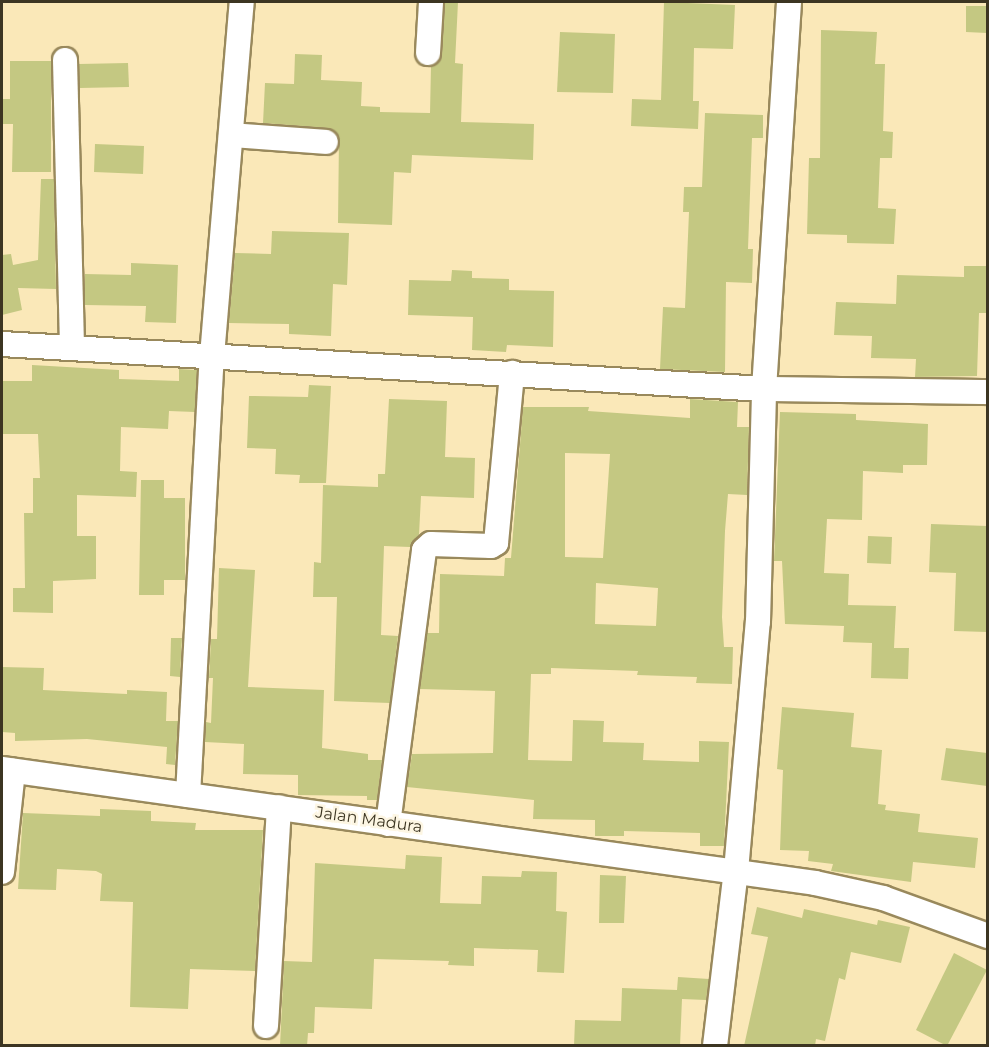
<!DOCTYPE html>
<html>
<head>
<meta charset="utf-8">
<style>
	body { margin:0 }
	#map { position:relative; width:989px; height:1047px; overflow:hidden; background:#fae8b8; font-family:Montserrat,sans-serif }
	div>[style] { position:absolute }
	.building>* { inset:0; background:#c4c882 }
	.roads { filter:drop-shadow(2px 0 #99895c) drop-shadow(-2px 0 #99895c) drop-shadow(0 2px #99895c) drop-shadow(0 -2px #99895c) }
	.street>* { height:24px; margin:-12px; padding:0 12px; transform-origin:12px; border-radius:12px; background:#fff }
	span { translate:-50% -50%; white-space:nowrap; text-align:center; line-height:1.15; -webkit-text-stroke:5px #fdf6e3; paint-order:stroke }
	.street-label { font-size:16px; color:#3c3522 }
	.frame { position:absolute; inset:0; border:3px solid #3c3522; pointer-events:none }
</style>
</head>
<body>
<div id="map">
	<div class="building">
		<i style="clip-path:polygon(445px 2px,458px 2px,455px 63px,463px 64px,461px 122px,534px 124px,533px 160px,412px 155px,411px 173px,394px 172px,392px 225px,338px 223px,339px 137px,327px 128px,263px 123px,265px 83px,294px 84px,295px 54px,322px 55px,321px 80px,362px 82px,361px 106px,380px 107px,380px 112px,430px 113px,431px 66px,442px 54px)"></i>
		<i style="clip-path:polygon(664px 2px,735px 5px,733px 49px,694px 48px,693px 101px,699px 101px,698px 129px,631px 126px,632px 99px,661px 100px)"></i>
		<i style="clip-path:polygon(966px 6px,987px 6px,987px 33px,966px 32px)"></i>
		<i style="clip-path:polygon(821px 30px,877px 32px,875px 64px,885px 64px,883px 131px,893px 132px,892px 158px,880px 158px,878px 208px,896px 209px,894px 244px,847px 243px,847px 235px,807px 234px,809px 158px,820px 158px)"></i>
		<i style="clip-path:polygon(560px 32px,615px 34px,613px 93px,557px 92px)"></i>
		<i style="clip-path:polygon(10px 61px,51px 61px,51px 172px,12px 172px,13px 124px,2px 124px,2px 99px,10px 99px)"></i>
		<i style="clip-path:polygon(128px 63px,129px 87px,80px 88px,79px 64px)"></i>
		<i style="clip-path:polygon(705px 113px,763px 115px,763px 138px,752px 138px,748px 249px,753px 249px,752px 283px,726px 282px,725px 372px,660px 369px,663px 307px,685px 308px,689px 212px,683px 212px,684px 187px,702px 187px)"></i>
		<i style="clip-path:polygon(95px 144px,144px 146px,143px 174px,94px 172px)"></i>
		<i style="clip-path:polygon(41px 179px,54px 179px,56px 289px,18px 288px,22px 310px,2px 315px,2px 255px,11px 254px,13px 265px,38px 260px)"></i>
		<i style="clip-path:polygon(272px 231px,349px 233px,347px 285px,333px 284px,331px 336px,289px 334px,289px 324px,229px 323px,235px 253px,271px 254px)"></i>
		<i style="clip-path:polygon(131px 263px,178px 265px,176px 323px,145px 322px,146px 306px,85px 305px,85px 274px,131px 275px)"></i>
		<i style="clip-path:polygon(964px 266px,987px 266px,987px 313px,979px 313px,977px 376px,915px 377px,916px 359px,871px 358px,872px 336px,834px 335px,836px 302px,896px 304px,897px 275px,964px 277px)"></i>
		<i style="clip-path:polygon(452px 270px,472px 271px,472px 278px,509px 279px,509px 290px,554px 291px,553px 347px,507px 345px,506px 352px,472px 350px,473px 317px,408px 315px,409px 280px,451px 281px)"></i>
		<i style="clip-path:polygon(32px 365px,119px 370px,119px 379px,179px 381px,179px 369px,197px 370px,195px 412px,169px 411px,168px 429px,121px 427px,120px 471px,137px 472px,136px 497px,77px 495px,77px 536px,96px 536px,96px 579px,53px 581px,53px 613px,13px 612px,13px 588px,25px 588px,24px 513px,33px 513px,33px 478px,40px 478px,38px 434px,2px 434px,2px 381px,32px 381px)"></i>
		<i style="clip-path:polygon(309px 385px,331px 386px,326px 483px,299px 483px,300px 475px,275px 474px,276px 449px,247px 448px,249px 396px,308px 397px)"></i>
		<i style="clip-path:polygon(389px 399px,447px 401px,445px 457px,475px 458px,474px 498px,421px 496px,419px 535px,410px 547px,384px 546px,381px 635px,398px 636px,390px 703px,334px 701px,337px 597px,313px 597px,314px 562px,321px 563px,323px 485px,378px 487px,378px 474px,385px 474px)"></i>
		<i style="clip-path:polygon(evenodd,690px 399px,738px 402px,737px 427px,749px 427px,747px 495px,728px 494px,725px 531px,722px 617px,724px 647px,733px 647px,732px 684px,696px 683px,697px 677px,637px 675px,638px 671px,551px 668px,551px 674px,531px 674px,528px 760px,572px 761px,573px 720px,604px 721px,603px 742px,644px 743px,643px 760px,699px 762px,699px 741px,729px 742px,724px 846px,700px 846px,700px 833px,624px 831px,624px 836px,595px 836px,595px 820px,533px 819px,534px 800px,407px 787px,412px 754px,493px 753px,495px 691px,420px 689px,427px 633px,439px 633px,440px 574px,504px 576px,505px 558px,511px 558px,523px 407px,589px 407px,588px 411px,690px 418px,690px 399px,565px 453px,610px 454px,603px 558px,565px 557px,565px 453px,690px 399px,596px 583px,658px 588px,656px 626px,595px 624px,596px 583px)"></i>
		<i style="clip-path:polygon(780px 412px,856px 414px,856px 420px,928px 424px,927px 465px,903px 465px,903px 473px,863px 471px,862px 520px,827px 519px,824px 573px,849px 574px,848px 605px,896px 606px,894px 648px,909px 648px,908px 679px,871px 678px,872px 643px,843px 642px,844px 626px,785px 624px,782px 561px,774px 561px)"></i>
		<i style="clip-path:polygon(141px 480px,164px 480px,164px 498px,185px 498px,185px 580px,164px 580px,164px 595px,139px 595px)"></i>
		<i style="clip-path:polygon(931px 524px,987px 526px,987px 632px,954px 631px,956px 573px,929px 572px)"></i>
		<i style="clip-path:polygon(868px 536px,892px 537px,891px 564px,867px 563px)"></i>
		<i style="clip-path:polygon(219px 568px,255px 570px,248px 687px,324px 690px,322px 748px,368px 754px,368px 760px,382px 760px,377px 800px,367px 800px,367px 796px,298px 795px,298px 775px,243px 774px,244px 744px,205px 742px,206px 722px,211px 723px,213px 678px,209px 678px,211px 639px,217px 639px)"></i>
		<i style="clip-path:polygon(171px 638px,182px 638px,180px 677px,170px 676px)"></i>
		<i style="clip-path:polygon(2px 667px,44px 668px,43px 690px,127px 694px,127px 690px,167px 692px,166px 721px,178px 721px,175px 765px,166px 764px,167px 747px,87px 739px,15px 741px,15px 733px,2px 732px)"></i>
		<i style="clip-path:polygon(782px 707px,854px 713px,851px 747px,882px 750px,878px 804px,886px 805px,885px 810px,920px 814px,918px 832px,978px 838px,975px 868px,913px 862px,911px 882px,831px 871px,833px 864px,808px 861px,809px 851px,780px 850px,783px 770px,777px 769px)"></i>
		<i style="clip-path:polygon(946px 748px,987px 753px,987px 786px,941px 780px)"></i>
		<i style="clip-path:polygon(100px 809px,151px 811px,151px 821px,196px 823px,195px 830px,263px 830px,255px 971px,190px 969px,188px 1009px,130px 1007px,133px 902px,100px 901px,102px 874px,96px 871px,57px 869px,56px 890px,18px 889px,23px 813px,100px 816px)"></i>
		<i style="clip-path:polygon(406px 855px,442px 857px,440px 903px,481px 904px,482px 876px,521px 877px,522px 871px,557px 872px,556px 911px,567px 912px,564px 973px,537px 972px,538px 950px,474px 948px,474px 966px,448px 965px,449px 961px,374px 959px,372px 1009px,315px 1007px,314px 1033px,308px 1033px,307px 1046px,280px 1046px,284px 961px,312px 962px,315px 863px,405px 869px)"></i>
		<i style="clip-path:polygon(600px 875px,626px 876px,624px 923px,599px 923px)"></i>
		<i style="clip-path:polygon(757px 907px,802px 918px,804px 909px,877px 925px,878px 920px,910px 927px,901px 963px,851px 952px,845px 980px,839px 978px,825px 1041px,816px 1039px,815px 1046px,744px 1046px,768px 937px,751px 934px)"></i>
		<i style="clip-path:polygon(954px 953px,987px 970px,947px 1046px,916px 1030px)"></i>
		<i style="clip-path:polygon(678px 977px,709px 979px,706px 1000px,682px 999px,680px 1046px,574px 1046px,575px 1020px,621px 1021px,622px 988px,677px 990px)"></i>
	</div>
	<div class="roads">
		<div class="street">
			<i style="left:428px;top:53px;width:51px;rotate:-86.6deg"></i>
			<i style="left:65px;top:60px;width:288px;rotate:88.6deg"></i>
			<i style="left:231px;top:135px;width:95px;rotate:4.2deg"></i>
			<i style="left:2px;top:344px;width:763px;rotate:3.38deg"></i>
			<i style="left:764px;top:389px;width:224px;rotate:0.8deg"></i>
			<i style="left:2px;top:769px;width:821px;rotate:7.98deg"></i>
			<i style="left:815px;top:883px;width:70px;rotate:12.4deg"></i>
			<i style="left:883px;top:898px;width:112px;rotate:19.9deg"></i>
			<i style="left:188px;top:795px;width:440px;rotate:-86.9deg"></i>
			<i style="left:212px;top:356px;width:355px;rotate:-85.2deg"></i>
			<i style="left:388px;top:824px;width:276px;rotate:-82.5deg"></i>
			<i style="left:424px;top:550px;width:9px;rotate:-41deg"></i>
			<i style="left:431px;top:544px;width:60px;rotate:1.9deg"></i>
			<i style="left:491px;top:546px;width:6px;rotate:-31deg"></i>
			<i style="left:496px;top:543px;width:171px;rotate:-84.6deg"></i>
			<i style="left:2px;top:872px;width:102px;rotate:-83.8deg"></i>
			<i style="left:266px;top:1026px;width:219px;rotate:-86.6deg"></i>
			<i style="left:715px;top:1046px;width:176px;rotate:-83.2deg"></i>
			<i style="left:736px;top:871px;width:250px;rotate:-85deg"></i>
			<i style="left:758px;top:622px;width:233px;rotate:-88.5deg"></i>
			<i style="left:764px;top:389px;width:388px;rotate:-86.3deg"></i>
		</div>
	</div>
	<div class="street-label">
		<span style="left:369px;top:820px;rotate:8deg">Jalan Madura</span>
	</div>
	<div class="frame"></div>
</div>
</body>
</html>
